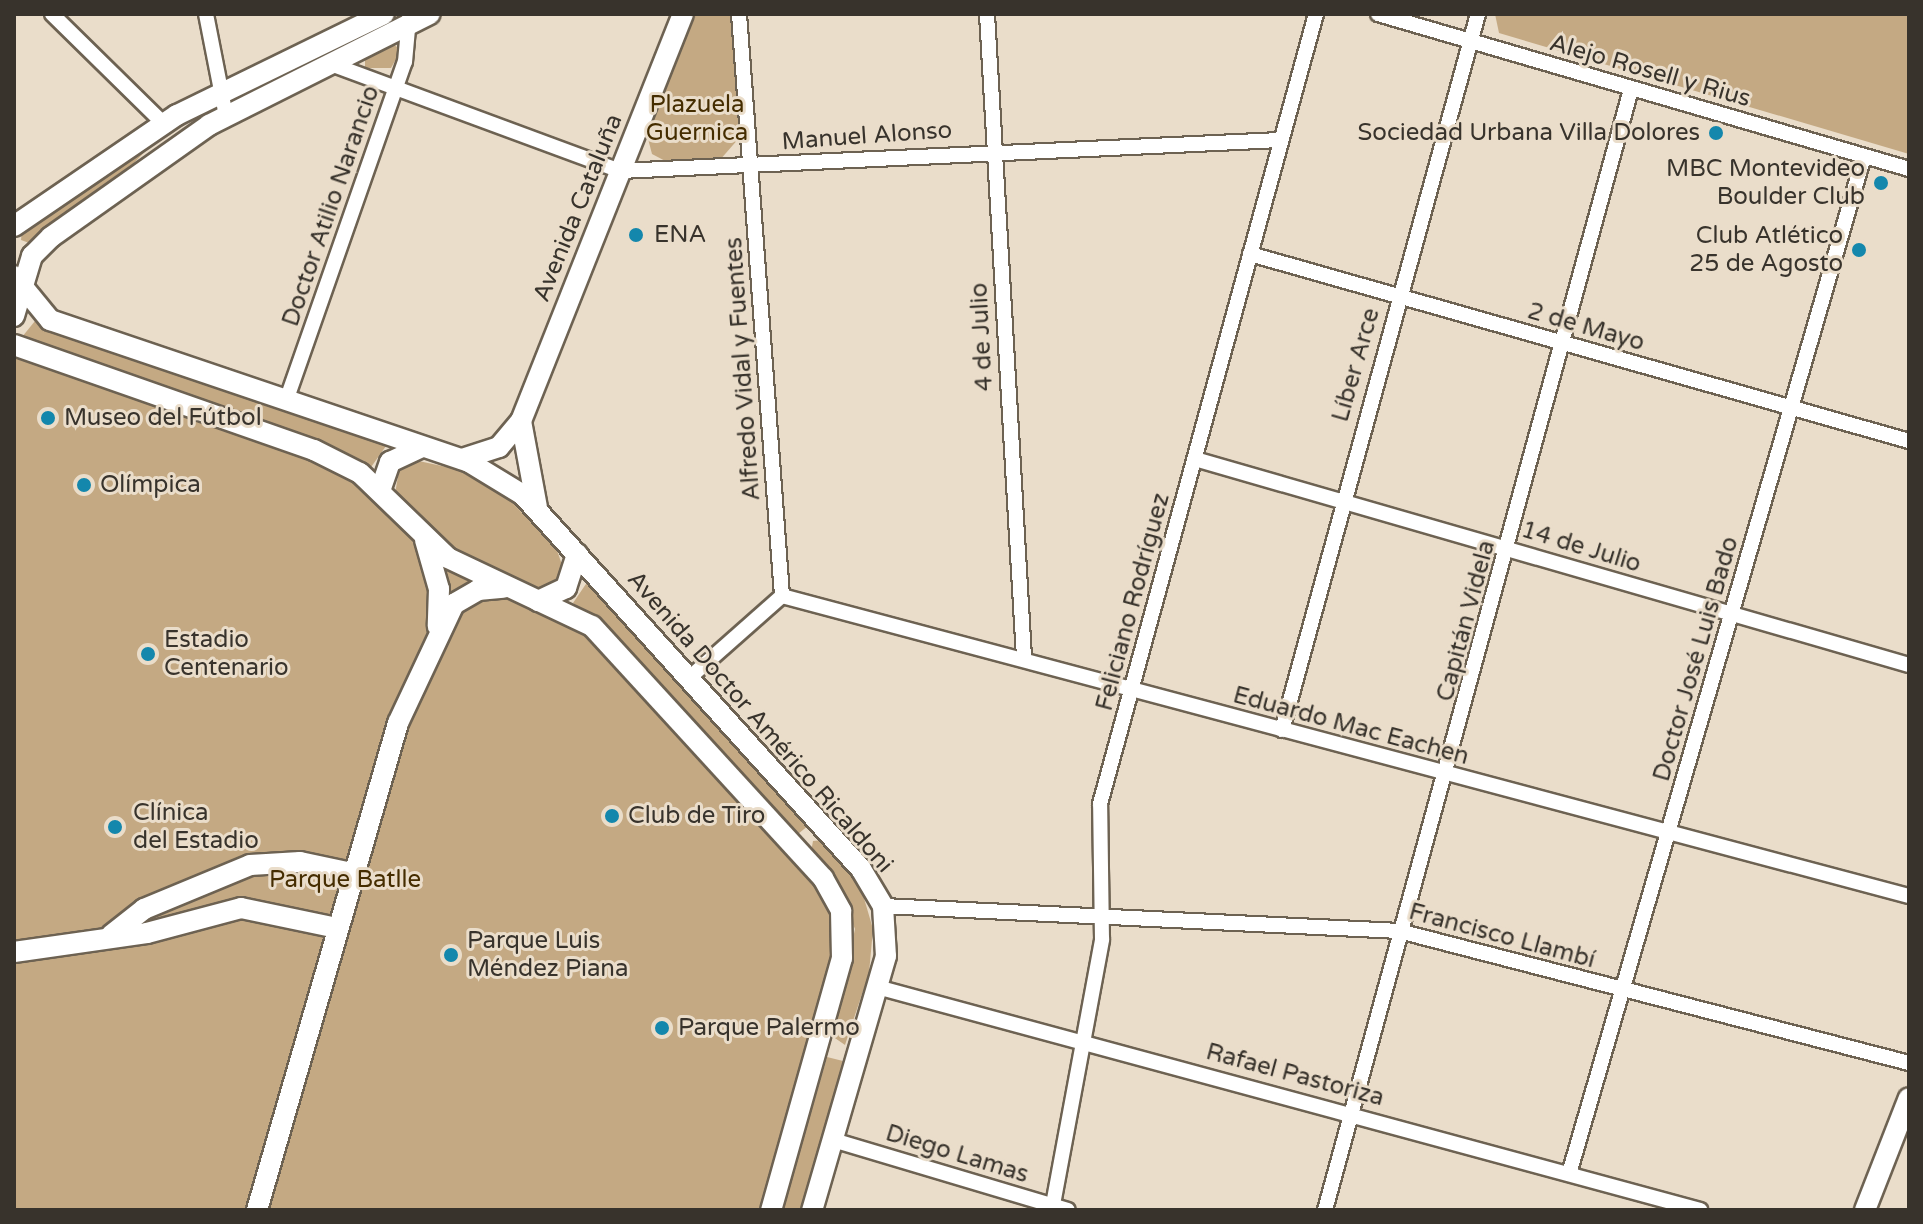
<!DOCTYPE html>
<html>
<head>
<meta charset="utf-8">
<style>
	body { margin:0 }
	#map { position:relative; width:1923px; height:1224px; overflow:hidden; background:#eaddca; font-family:"Varela Round",sans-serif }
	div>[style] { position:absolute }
	.green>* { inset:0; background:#c4a983 }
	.roads { filter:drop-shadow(2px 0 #6d6252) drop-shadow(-2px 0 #6d6252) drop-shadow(0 2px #6d6252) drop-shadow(0 -2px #6d6252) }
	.street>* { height:14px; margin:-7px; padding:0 7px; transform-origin:7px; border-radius:7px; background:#fff }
	.secondary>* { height:20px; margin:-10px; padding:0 10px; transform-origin:10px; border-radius:10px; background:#fff }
	.dots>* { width:22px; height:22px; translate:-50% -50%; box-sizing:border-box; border:4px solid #eaddca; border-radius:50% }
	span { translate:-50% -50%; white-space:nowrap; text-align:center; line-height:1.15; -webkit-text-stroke:6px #eaddca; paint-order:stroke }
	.street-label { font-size:24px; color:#38332c }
	.park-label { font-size:24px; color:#452d00 }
	.poi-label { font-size:24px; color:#38332c }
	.right { translate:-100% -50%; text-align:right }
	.left { translate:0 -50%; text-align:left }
	.frame { position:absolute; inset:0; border:16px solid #38332c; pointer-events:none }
</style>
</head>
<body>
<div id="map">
	<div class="green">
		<i style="clip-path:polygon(692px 14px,731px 14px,740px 137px,719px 161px,671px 164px,652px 154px,646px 131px)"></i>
		<i style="clip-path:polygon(1495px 14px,1909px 14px,1909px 154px,1499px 33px)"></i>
		<i style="clip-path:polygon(393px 44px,401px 50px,391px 68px,365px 68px,365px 58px)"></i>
		<i style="clip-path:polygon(158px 138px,105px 193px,32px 244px,21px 240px,22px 230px)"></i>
		<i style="clip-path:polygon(35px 321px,47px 329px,386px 446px,369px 470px,317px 441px,22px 337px)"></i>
		<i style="clip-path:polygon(14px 345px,331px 457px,425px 540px,567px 611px,799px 852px,844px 932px,771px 1210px,14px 1210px)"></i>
		<i style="clip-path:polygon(414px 460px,456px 469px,509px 499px,557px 550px,563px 568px,556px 583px,536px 589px,453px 551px,395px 494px,399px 470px)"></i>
		<i style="clip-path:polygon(588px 581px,809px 825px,798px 834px,600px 622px,573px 603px)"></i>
		<i style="clip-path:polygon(823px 840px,861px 888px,873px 929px,869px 973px,845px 1045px,832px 1036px,855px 929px,836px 881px,811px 852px,813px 841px)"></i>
		<i style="clip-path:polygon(827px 1057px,843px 1061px,801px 1210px,783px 1209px)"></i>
	</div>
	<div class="roads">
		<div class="street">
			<i style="left:52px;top:14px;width:156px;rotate:44.5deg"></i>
			<i style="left:206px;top:14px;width:104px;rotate:78.9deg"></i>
			<i style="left:739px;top:14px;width:584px;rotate:85.77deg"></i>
			<i style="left:987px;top:14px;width:645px;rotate:86.71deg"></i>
			<i style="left:1378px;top:14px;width:553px;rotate:16.27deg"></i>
			<i style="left:331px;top:64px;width:308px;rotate:20.3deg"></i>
			<i style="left:620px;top:171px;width:661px;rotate:-2.69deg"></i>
			<i style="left:1250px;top:254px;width:685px;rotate:15.84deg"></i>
			<i style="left:286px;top:401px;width:359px;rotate:-70.7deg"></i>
			<i style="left:405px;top:62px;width:44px;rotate:-84.8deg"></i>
			<i style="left:1195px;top:459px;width:743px;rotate:16.09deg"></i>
			<i style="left:782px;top:596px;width:1166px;rotate:14.91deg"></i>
			<i style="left:689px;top:678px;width:124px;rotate:-41.4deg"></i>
			<i style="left:1282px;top:730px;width:742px;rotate:-74.69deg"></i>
			<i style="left:883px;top:906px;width:517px;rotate:2.77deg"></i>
			<i style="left:1399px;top:931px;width:527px;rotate:14.51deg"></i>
			<i style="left:877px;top:987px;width:853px;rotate:15.16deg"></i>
			<i style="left:833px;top:1140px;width:245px;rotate:16.6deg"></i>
			<i style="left:1569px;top:1174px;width:1060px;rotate:-73.84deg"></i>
			<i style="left:1052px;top:1210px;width:276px;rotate:-79.5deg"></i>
			<i style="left:1102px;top:939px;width:135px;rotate:-90.8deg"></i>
			<i style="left:1100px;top:804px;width:819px;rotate:-74.71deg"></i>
			<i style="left:1325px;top:1210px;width:1162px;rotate:-74.73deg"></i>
		</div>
		<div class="secondary">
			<i style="left:14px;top:226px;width:197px;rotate:-34.3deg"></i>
			<i style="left:177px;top:115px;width:230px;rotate:-26deg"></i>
			<i style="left:14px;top:276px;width:57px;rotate:50.7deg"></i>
			<i style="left:50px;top:320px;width:442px;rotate:18.7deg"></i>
			<i style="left:469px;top:462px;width:63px;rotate:31.4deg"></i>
			<i style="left:523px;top:495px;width:504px;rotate:47.89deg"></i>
			<i style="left:861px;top:869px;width:43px;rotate:59.3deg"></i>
			<i style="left:883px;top:906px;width:50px;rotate:86.6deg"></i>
			<i style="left:886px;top:956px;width:265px;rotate:106.2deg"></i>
			<i style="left:14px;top:316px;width:63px;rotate:-73.3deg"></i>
			<i style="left:32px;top:256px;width:27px;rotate:-45deg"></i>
			<i style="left:51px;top:237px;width:194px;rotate:-35.3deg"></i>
			<i style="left:209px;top:125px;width:247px;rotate:-26.7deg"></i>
			<i style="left:14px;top:345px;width:318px;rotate:19.3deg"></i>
			<i style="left:314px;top:450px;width:51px;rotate:26.6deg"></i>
			<i style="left:360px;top:473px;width:122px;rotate:44deg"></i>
			<i style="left:448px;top:558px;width:159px;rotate:25.3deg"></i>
			<i style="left:592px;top:626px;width:342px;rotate:47.5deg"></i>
			<i style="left:823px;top:878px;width:38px;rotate:61deg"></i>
			<i style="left:841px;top:911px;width:47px;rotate:88.8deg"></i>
			<i style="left:842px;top:958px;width:262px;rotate:105.7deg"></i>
			<i style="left:521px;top:421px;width:87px;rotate:79.5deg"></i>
			<i style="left:462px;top:459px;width:39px;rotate:-18deg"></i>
			<i style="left:499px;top:447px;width:34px;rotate:-50deg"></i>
			<i style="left:521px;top:421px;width:438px;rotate:-68.3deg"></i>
			<i style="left:380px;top:491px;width:31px;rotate:-71deg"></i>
			<i style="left:390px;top:462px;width:33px;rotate:-25deg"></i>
			<i style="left:425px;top:540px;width:51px;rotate:74.1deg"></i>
			<i style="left:439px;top:589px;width:37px;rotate:92deg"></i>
			<i style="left:538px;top:601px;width:31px;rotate:-25deg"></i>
			<i style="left:566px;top:588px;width:36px;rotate:-72deg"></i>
			<i style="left:111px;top:935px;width:42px;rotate:-38.2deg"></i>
			<i style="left:144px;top:909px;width:115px;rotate:-22.5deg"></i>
			<i style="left:250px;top:865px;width:50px;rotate:-3.4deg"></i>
			<i style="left:300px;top:862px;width:53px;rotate:11.9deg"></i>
			<i style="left:14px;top:952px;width:134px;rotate:-8.1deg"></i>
			<i style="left:147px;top:933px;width:97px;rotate:-14.9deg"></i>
			<i style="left:241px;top:908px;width:98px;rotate:11.8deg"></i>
			<i style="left:257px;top:1210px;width:507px;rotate:-73.85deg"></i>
			<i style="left:398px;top:723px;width:132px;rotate:-64.8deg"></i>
			<i style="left:454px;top:604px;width:28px;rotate:-30deg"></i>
			<i style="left:478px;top:590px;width:25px;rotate:-5deg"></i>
			<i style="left:1865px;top:1210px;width:120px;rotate:-68.6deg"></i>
		</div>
	</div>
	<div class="dots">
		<i style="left:1716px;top:133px;background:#1487ac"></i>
		<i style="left:1881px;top:183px;background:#1487ac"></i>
		<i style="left:636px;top:235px;background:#1487ac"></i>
		<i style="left:1859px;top:250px;background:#1487ac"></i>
		<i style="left:48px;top:418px;background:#1487ac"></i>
		<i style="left:84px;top:485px;background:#1487ac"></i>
		<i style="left:148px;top:654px;background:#1487ac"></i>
		<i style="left:612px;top:816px;background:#1487ac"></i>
		<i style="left:115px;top:827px;background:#1487ac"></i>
		<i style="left:451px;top:955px;background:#1487ac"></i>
		<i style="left:662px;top:1028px;background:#1487ac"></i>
	</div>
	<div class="street-label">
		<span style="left:1650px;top:71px;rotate:16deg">Alejo Rosell y Rius</span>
		<span style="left:867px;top:136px;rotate:-4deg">Manuel Alonso</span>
		<span style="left:331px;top:206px;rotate:-71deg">Doctor Atilio Narancio</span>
		<span style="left:578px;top:208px;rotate:-68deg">Avenida Cataluña</span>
		<span style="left:1586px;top:327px;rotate:16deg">2 de Mayo</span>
		<span style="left:982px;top:337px;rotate:-93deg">4 de Julio</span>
		<span style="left:1356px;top:365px;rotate:-74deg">Líber Arce</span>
		<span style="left:743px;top:369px;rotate:-94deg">Alfredo Vidal y Fuentes</span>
		<span style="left:1581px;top:547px;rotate:17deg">14 de Julio</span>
		<span style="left:1133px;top:602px;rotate:-75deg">Feliciano Rodríguez</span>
		<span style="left:1466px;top:621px;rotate:-75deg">Capitán Videla</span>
		<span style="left:1696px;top:659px;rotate:-74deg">Doctor José Luis Bado</span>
		<span style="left:760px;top:722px;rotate:49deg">Avenida Doctor Américo Ricaldoni</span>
		<span style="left:1351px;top:726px;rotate:15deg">Eduardo Mac Eachen</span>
		<span style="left:1502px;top:936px;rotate:15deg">Francisco Llambí</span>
		<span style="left:1295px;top:1075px;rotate:15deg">Rafael Pastoriza</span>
		<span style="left:957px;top:1154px;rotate:17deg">Diego Lamas</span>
	</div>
	<div class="park-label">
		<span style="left:697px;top:119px">Plazuela<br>Guernica</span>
		<span style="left:345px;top:880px">Parque Batlle</span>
	</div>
	<div class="poi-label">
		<span class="right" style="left:1700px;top:133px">Sociedad Urbana Villa Dolores</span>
		<span class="right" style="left:1865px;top:183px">MBC Montevideo<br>Boulder Club</span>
		<span class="left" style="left:654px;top:235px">ENA</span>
		<span class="right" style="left:1843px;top:250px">Club Atlético<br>25 de Agosto</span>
		<span class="left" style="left:64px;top:418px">Museo del Fútbol</span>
		<span class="left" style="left:100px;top:485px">Olímpica</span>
		<span class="left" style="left:164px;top:654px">Estadio<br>Centenario</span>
		<span class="left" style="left:133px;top:827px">Clínica<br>del Estadio</span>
		<span class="left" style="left:628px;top:816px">Club de Tiro</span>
		<span class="left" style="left:467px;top:955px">Parque Luis<br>Méndez Piana</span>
		<span class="left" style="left:678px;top:1028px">Parque Palermo</span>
	</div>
	<div class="frame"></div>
</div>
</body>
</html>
